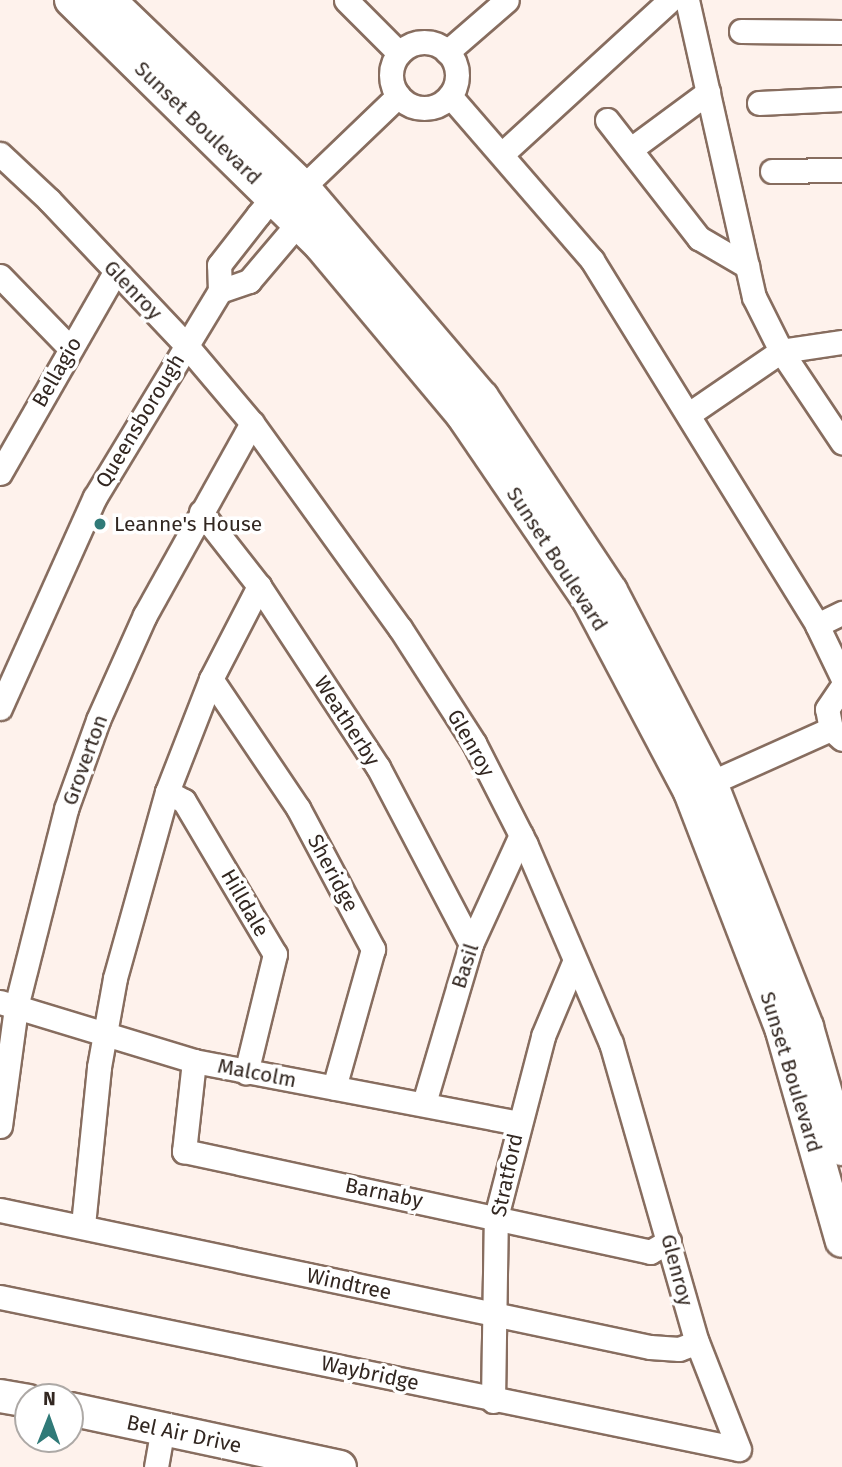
<!DOCTYPE html>
<html>
<head>
<meta charset="utf-8">
<style>
	body { margin:0 }
	#map { position:relative; width:842px; height:1467px; overflow:hidden; background:#fef2ec; font-family:"Fira Sans",sans-serif }
	div>[style] { position:absolute }
	.roads { filter:drop-shadow(2px 0 #876d5f) drop-shadow(-2px 0 #876d5f) drop-shadow(0 2px #876d5f) drop-shadow(0 -2px #876d5f) }
	.street>* { height:23px; margin:-11.5px; padding:0 11.5px; transform-origin:11.5px; border-radius:11.5px; background:#fff }
	.street>.ring { margin:-11.5px; padding:0; box-sizing:content-box; background:none; border:23px solid #fff; border-radius:50% }
	.secondary>* { height:32px; margin:-16px; padding:0 16px; transform-origin:16px; border-radius:16px; background:#fff }
	.dots>* { width:19px; height:19px; translate:-50% -50%; box-sizing:border-box; border:4px solid #fff; border-radius:50% }
	span { translate:-50% -50%; white-space:nowrap; text-align:center; line-height:1.15; -webkit-text-stroke:7px #fff; paint-order:stroke }
	.street-label { font-size:21px; color:#322721 }
	.poi-label { font-size:21px; color:#322721 }
	.left { translate:0 -50%; text-align:left }
	.north { position:absolute; left:14px; top:1383px; width:70px; height:70px; box-sizing:border-box; background:#fff; border:2px solid #ada9a6; border-radius:50%; rotate:1deg; font-size:19px; font-weight:700; line-height:28px; text-align:center; color:#322721 }
	.north::after { content:''; display:block; margin:auto; width:24px; height:32px; background:#307a78; clip-path:polygon(50% 0,100% 100%,50% 72%,0 100%) }
</style>
</head>
<body>
<div id="map">
	<div class="roads">
		<div class="street">
			<i style="left:346px;top:0;width:75px;rotate:45deg"></i>
			<i style="left:687px;top:0;width:304px;rotate:77.3deg"></i>
			<i style="left:754px;top:297px;width:60px;rotate:63.4deg"></i>
			<i style="left:781px;top:351px;width:110px;rotate:56.2deg"></i>
			<i style="left:741px;top:31px;width:101px;rotate:0.6deg"></i>
			<i class="ring" style="left:391px;top:42px;width:43px;height:43px"></i>
			<i style="left:447px;top:52px;width:79px;rotate:-40.9deg"></i>
			<i style="left:450px;top:96px;width:217px;rotate:49.1deg"></i>
			<i style="left:592px;top:260px;width:429px;rotate:58.3deg"></i>
			<i style="left:817px;top:625px;width:58px;rotate:64.3deg"></i>
			<i style="left:759px;top:103px;width:83px;rotate:-2.8deg"></i>
			<i style="left:607px;top:120px;width:150px;rotate:52.1deg"></i>
			<i style="left:699px;top:238px;width:56px;rotate:30.3deg"></i>
			<i style="left:631px;top:149px;width:96px;rotate:-36.5deg"></i>
			<i style="left:0;top:154px;width:67px;rotate:43.2deg"></i>
			<i style="left:49px;top:200px;width:199px;rotate:46.6deg"></i>
			<i style="left:186px;top:345px;width:102px;rotate:49.8deg"></i>
			<i style="left:252px;top:423px;width:253px;rotate:54.2deg"></i>
			<i style="left:400px;top:628px;width:137px;rotate:57.2deg"></i>
			<i style="left:474px;top:743px;width:114px;rotate:63deg"></i>
			<i style="left:526px;top:845px;width:215px;rotate:66.8deg"></i>
			<i style="left:611px;top:1043px;width:311px;rotate:74deg"></i>
			<i style="left:697px;top:1342px;width:115px;rotate:68.6deg"></i>
			<i style="left:502px;top:154px;width:228px;rotate:-42.5deg"></i>
			<i style="left:772px;top:171px;width:70px;rotate:-0.8deg"></i>
			<i style="left:0;top:276px;width:100px;rotate:45.8deg"></i>
			<i style="left:220px;top:291px;width:26px;rotate:-92deg"></i>
			<i style="left:219px;top:265px;width:63px;rotate:-52deg"></i>
			<i style="left:258px;top:215px;width:25px;rotate:-50deg"></i>
			<i style="left:274px;top:196px;width:30px;rotate:-17deg"></i>
			<i style="left:303px;top:187px;width:132px;rotate:-43.8deg"></i>
			<i style="left:220px;top:291px;width:31px;rotate:-19deg"></i>
			<i style="left:249px;top:281px;width:77px;rotate:-49.7deg"></i>
			<i style="left:299px;top:222px;width:11px;rotate:-85deg"></i>
			<i style="left:689px;top:414px;width:112px;rotate:-34.4deg"></i>
			<i style="left:781px;top:351px;width:62px;rotate:-8.4deg"></i>
			<i style="left:0;top:473px;width:232px;rotate:-60.2deg"></i>
			<i style="left:201px;top:512px;width:94px;rotate:51.9deg"></i>
			<i style="left:259px;top:586px;width:217px;rotate:56.7deg"></i>
			<i style="left:378px;top:767px;width:200px;rotate:62.3deg"></i>
			<i style="left:817px;top:625px;width:28px;rotate:-26deg"></i>
			<i style="left:211px;top:679px;width:156px;rotate:56deg"></i>
			<i style="left:298px;top:808px;width:160px;rotate:62deg"></i>
			<i style="left:373px;top:949px;width:144px;rotate:105.7deg"></i>
			<i style="left:0;top:708px;width:231px;rotate:-65.8deg"></i>
			<i style="left:95px;top:497px;width:241px;rotate:-58.8deg"></i>
			<i style="left:842px;top:739px;width:15px;rotate:-138deg"></i>
			<i style="left:831px;top:729px;width:20px;rotate:-101deg"></i>
			<i style="left:827px;top:709px;width:27px;rotate:-56deg"></i>
			<i style="left:699px;top:788px;width:145px;rotate:-24.1deg"></i>
			<i style="left:167px;top:792px;width:19px;rotate:28deg"></i>
			<i style="left:184px;top:801px;width:178px;rotate:59.3deg"></i>
			<i style="left:275px;top:954px;width:122px;rotate:103.7deg"></i>
			<i style="left:0;top:1002px;width:203px;rotate:16.9deg"></i>
			<i style="left:194px;top:1061px;width:330px;rotate:10.8deg"></i>
			<i style="left:194px;top:1061px;width:91px;rotate:96.3deg"></i>
			<i style="left:184px;top:1151px;width:477px;rotate:12.2deg"></i>
			<i style="left:650px;top:1252px;width:22px;rotate:-30deg"></i>
			<i style="left:424px;top:1103px;width:166px;rotate:-73.5deg"></i>
			<i style="left:471px;top:944px;width:120px;rotate:-65.4deg"></i>
			<i style="left:0;top:1126px;width:120px;rotate:-82.3deg"></i>
			<i style="left:16px;top:1007px;width:204px;rotate:-75.8deg"></i>
			<i style="left:66px;top:809px;width:95px;rotate:-70.2deg"></i>
			<i style="left:98px;top:720px;width:115px;rotate:-65.9deg"></i>
			<i style="left:145px;top:615px;width:220px;rotate:-60.9deg"></i>
			<i style="left:0;top:1210px;width:664px;rotate:11.9deg"></i>
			<i style="left:650px;top:1347px;width:29px;rotate:4deg"></i>
			<i style="left:679px;top:1349px;width:19px;rotate:-21deg"></i>
			<i style="left:83px;top:1225px;width:159px;rotate:-84.2deg"></i>
			<i style="left:99px;top:1067px;width:90px;rotate:-79.8deg"></i>
			<i style="left:115px;top:978px;width:193px;rotate:-74.4deg"></i>
			<i style="left:167px;top:792px;width:121px;rotate:-68.7deg"></i>
			<i style="left:211px;top:679px;width:105px;rotate:-62.7deg"></i>
			<i style="left:0;top:1297px;width:754px;rotate:11.62deg"></i>
			<i style="left:493px;top:1401px;width:184px;rotate:-89.1deg"></i>
			<i style="left:496px;top:1217px;width:187px;rotate:-75.4deg"></i>
			<i style="left:543px;top:1036px;width:82px;rotate:-67.2deg"></i>
			<i style="left:156px;top:1467px;width:39px;rotate:-80deg"></i>
		</div>
		<div class="secondary">
			<i style="left:71px;top:0;width:351px;rotate:44.5deg"></i>
			<i style="left:321px;top:246px;width:222px;rotate:50.1deg"></i>
			<i style="left:463px;top:416px;width:224px;rotate:55.7deg"></i>
			<i style="left:589px;top:601px;width:216px;rotate:62.1deg"></i>
			<i style="left:690px;top:792px;width:256px;rotate:68.9deg"></i>
			<i style="left:782px;top:1031px;width:218px;rotate:74.1deg"></i>
			<i style="left:109px;top:0;width:269px;rotate:43.9deg"></i>
			<i style="left:303px;top:187px;width:276px;rotate:49.6deg"></i>
			<i style="left:482px;top:397px;width:233px;rotate:56.4deg"></i>
			<i style="left:611px;top:591px;width:216px;rotate:62.5deg"></i>
			<i style="left:711px;top:783px;width:262px;rotate:68.5deg"></i>
			<i style="left:807px;top:1027px;width:127px;rotate:74deg"></i>
			<i style="left:0;top:1396px;width:28px;rotate:10deg"></i>
			<i style="left:70px;top:1409px;width:276px;rotate:12.1deg"></i>
		</div>
	</div>
	<div class="dots">
		<i style="left:100px;top:524px;background:#307a78"></i>
	</div>
	<div class="street-label">
		<span style="left:198px;top:123px;rotate:44deg">Sunset Boulevard</span>
		<span style="left:133px;top:290px;rotate:46deg">Glenroy</span>
		<span style="left:57px;top:372px;rotate:-60deg">Bellagio</span>
		<span style="left:140px;top:421px;rotate:-59deg">Queensborough</span>
		<span style="left:557px;top:559px;rotate:57deg">Sunset Boulevard</span>
		<span style="left:347px;top:721px;rotate:57deg">Weatherby</span>
		<span style="left:471px;top:743px;rotate:60deg">Glenroy</span>
		<span style="left:85px;top:760px;rotate:-70deg">Groverton</span>
		<span style="left:333px;top:873px;rotate:62deg">Sheridge</span>
		<span style="left:245px;top:903px;rotate:60deg">Hilldale</span>
		<span style="left:465px;top:966px;rotate:-72deg">Basil</span>
		<span style="left:791px;top:1072px;rotate:73deg">Sunset Boulevard</span>
		<span style="left:257px;top:1073px;rotate:11deg">Malcolm</span>
		<span style="left:507px;top:1175px;rotate:-78deg">Stratford</span>
		<span style="left:384px;top:1193px;rotate:12deg">Barnaby</span>
		<span style="left:677px;top:1270px;rotate:75deg">Glenroy</span>
		<span style="left:349px;top:1284px;rotate:12deg">Windtree</span>
		<span style="left:370px;top:1373px;rotate:12deg">Waybridge</span>
		<span style="left:184px;top:1434px;rotate:12deg">Bel Air Drive</span>
	</div>
	<div class="poi-label">
		<span class="left" style="left:114px;top:524px">Leanne's House</span>
	</div>
	<div class="north">N</div>
</div>
</body>
</html>
